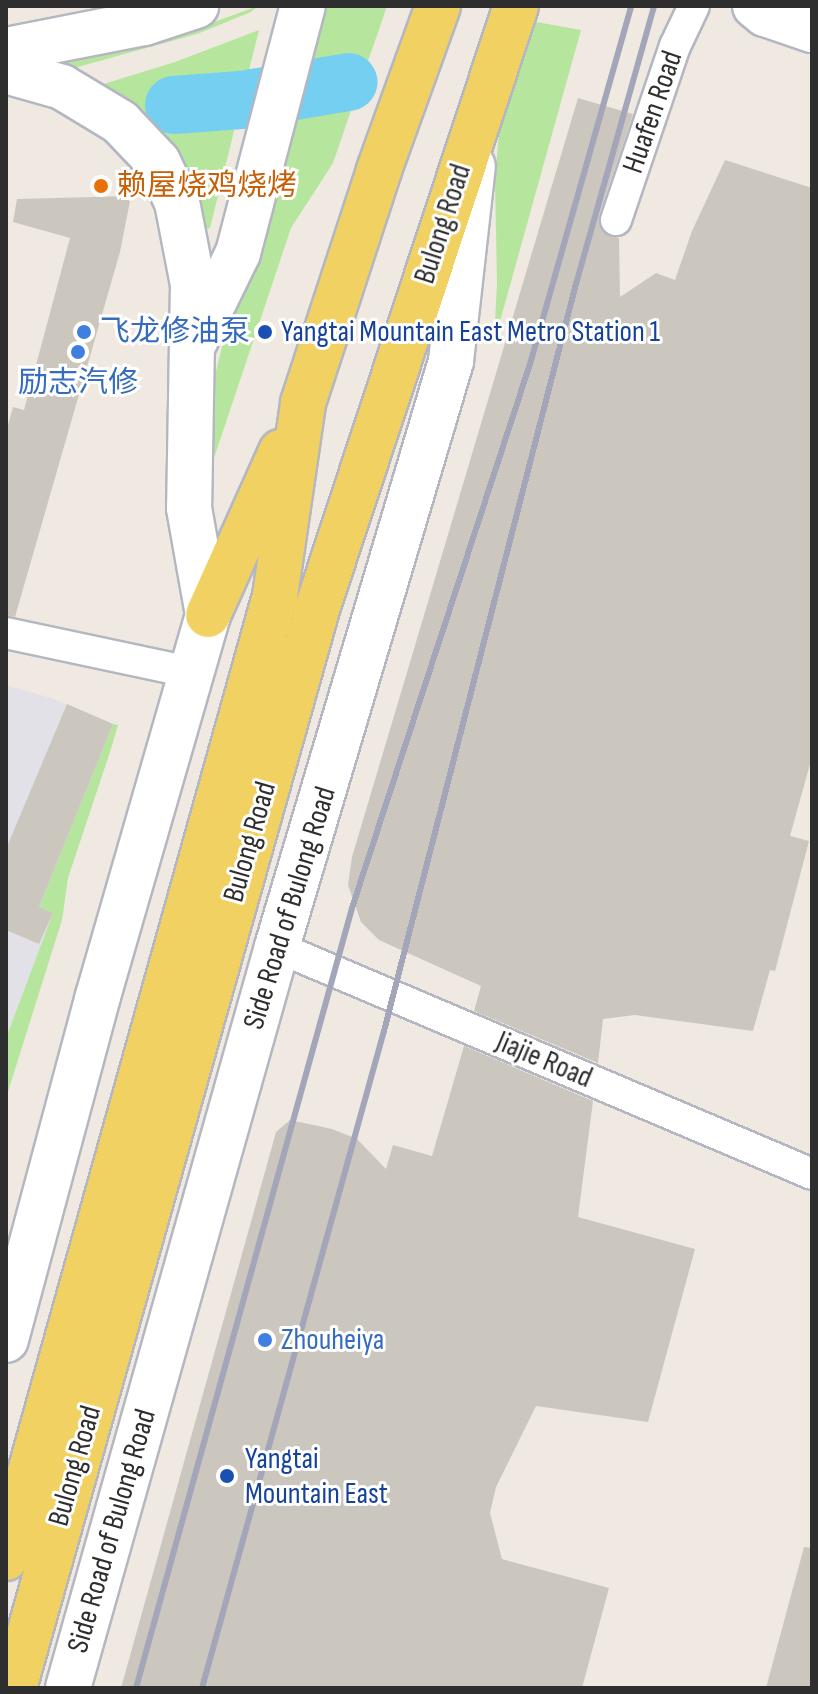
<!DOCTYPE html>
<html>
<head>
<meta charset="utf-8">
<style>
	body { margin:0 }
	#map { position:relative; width:818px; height:1694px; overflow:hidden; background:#efe9e1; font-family:"Sofia Sans Condensed","Noto Sans SC",sans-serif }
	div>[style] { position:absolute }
	.industrial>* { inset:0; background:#e3e1e8 }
	.green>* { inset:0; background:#b6e59e }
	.water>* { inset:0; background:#75cff0 }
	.pier>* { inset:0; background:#efe9e1 }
	.river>* { height:58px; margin:-29px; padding:0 29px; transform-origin:29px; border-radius:29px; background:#75cff0 }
	.building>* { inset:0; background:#cbc7bf }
	.roads { filter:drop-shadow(2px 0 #b4b7c1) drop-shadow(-2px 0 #b4b7c1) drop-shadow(0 2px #b4b7c1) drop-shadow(0 -2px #b4b7c1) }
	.minor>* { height:30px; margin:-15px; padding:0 15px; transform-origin:15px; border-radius:15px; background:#fff }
	.secondary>* { height:44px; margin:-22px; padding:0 22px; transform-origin:22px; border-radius:22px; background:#fff }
	.primary>* { height:44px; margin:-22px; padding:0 22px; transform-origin:22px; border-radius:22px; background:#f2d163 }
	.rail>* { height:6px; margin:-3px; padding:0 3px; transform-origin:3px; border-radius:3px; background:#a3a6b8 }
	.dots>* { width:22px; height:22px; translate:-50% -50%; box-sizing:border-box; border:4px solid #fff; border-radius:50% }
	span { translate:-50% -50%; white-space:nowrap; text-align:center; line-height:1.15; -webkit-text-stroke:6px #fff; paint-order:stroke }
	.street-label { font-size:30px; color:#2e2e2e }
	.food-label { font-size:30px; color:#c56008 }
	.left { translate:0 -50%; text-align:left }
	.shop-label { font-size:30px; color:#366cbe }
	.transit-label { font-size:30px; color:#164399 }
	.frame { position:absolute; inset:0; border:8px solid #2e2e2e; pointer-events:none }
</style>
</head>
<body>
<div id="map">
	<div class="industrial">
		<i style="clip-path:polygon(6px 685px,54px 699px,113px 724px,39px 906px,53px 913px,6px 1038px)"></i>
	</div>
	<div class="green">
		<i style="clip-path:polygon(258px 6px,251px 12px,197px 34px,74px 68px,71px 75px,57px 64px,151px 45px)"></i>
		<i style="clip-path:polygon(318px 6px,387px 6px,333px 163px,291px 228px,206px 482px,203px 424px,225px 335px,274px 182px,289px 117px,352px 63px,301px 73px)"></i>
		<i style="clip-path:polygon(536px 22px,581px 30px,494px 343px,497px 283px,495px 180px,500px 120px)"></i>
		<i style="clip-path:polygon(259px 30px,210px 228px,199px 231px,97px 86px,175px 62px)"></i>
		<i style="clip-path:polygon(113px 724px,118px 725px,111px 749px,68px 878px,62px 920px,6px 1098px,6px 1038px,53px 913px,39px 907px)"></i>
	</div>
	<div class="water">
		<i style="clip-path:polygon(353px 63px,339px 105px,233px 126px,182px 129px,173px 87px,301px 73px)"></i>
	</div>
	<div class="pier">
		<i style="clip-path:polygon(302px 69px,289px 121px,233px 130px,248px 75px)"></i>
	</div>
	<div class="river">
		<i style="left:174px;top:105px;width:67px;rotate:-4.3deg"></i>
		<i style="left:241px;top:100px;width:109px;rotate:-9.5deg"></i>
	</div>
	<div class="building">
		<i style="clip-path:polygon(578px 98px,633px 114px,599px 215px,603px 232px,619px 238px,620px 297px,656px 273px,675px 280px,692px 231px,725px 160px,812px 188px,812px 757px,790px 836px,809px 841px,775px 971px,770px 970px,753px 1031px,635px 1015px,603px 1019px,598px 1063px,474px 1011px,481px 986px,379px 940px,361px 922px,348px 885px,352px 857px)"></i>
		<i style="clip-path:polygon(131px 196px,120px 252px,15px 617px,6px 615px,6px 432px,13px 407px,24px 410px,70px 238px,13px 222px,17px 199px)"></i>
		<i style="clip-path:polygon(67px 704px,113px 724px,39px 907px,53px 913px,39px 944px,6px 930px,6px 849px)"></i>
		<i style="clip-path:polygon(464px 1046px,593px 1101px,578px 1217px,695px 1249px,648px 1422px,536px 1406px,496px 1487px,490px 1513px,502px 1559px,609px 1588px,582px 1688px,121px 1688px,276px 1132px,290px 1120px,332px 1129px,357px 1139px,386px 1169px,393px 1145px,432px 1156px)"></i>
		<i style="clip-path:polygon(804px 1547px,812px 1548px,812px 1688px,766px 1688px)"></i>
	</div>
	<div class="roads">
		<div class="minor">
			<i style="left:616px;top:220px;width:184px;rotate:-71.3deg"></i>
			<i style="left:675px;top:46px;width:44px;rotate:-64.6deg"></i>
			<i style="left:6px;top:633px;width:188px;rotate:12deg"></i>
			<i style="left:277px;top:947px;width:581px;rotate:22.99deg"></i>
		</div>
		<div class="secondary">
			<i style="left:755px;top:6px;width:13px;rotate:39deg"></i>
			<i style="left:765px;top:14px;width:50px;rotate:18.8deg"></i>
			<i style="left:6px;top:50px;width:141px;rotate:-11.1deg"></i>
			<i style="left:144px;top:23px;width:55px;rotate:-18.1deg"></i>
			<i style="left:6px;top:71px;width:58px;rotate:15.9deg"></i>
			<i style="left:62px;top:87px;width:68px;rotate:31.1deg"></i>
			<i style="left:120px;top:122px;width:55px;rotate:46.5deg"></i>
			<i style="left:158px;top:162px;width:44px;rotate:64.6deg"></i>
			<i style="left:177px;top:202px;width:84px;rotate:79deg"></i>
			<i style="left:193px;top:284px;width:224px;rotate:91deg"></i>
			<i style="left:189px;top:508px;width:109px;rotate:79.9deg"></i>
			<i style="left:208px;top:615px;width:397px;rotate:106.1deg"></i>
			<i style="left:98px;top:996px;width:356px;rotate:105deg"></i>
			<i style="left:195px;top:341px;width:98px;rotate:-64deg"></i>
			<i style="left:238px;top:253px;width:255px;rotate:-75.3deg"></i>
			<i style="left:68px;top:1688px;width:770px;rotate:-74.25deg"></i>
			<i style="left:277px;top:947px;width:611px;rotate:-73.46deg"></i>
			<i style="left:451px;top:361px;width:196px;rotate:-83.6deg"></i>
		</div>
		<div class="primary">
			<i style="left:208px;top:615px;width:179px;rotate:-65.9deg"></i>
			<i style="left:6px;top:1558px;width:999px;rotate:-74.38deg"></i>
			<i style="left:275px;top:596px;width:195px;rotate:-81.7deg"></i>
			<i style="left:303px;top:403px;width:245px;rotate:-71.9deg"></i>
			<i style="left:379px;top:170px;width:174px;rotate:-70.2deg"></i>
			<i style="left:14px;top:1688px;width:1121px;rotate:-74.31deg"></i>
			<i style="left:317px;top:609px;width:635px;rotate:-71.74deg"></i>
		</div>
	</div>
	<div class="rail">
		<i style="left:136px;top:1688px;width:809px;rotate:-74.52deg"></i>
		<i style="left:352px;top:908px;width:572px;rotate:-71.88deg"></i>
		<i style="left:530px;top:364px;width:372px;rotate:-74.2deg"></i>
		<i style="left:202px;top:1688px;width:682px;rotate:-74.52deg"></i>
		<i style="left:384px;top:1031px;width:771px;rotate:-75.59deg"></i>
		<i style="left:576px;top:284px;width:289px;rotate:-74.3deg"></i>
	</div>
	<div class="dots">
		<i style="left:101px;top:186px;background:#e8710a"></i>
		<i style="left:84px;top:332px;background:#3f7fe0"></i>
		<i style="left:265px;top:332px;background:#1a4fb4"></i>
		<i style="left:78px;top:352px;background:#3f7fe0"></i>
		<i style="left:265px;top:1340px;background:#3f7fe0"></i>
		<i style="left:227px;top:1476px;background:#1a4fb4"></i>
	</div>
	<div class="street-label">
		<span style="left:653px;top:112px;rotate:-71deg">Huafen Road</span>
		<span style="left:443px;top:224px;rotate:-72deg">Bulong Road</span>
		<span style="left:250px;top:842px;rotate:-74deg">Bulong Road</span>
		<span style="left:290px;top:908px;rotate:-73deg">Side Road of Bulong Road</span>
		<span style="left:544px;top:1060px;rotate:23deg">Jiajie Road</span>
		<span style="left:75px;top:1466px;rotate:-74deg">Bulong Road</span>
		<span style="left:112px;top:1531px;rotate:-74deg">Side Road of Bulong Road</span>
	</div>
	<div class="food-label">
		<span class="left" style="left:117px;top:186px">赖屋烧鸡烧烤</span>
	</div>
	<div class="shop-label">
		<span class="left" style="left:100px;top:332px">飞龙修油泵</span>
		<span style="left:78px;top:383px">励志汽修</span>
		<span class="left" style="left:281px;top:1340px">Zhouheiya</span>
	</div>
	<div class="transit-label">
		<span class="left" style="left:281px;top:332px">Yangtai Mountain East Metro Station 1</span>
		<span class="left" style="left:245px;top:1476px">Yangtai<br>Mountain East</span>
	</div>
	<div class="frame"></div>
</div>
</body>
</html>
